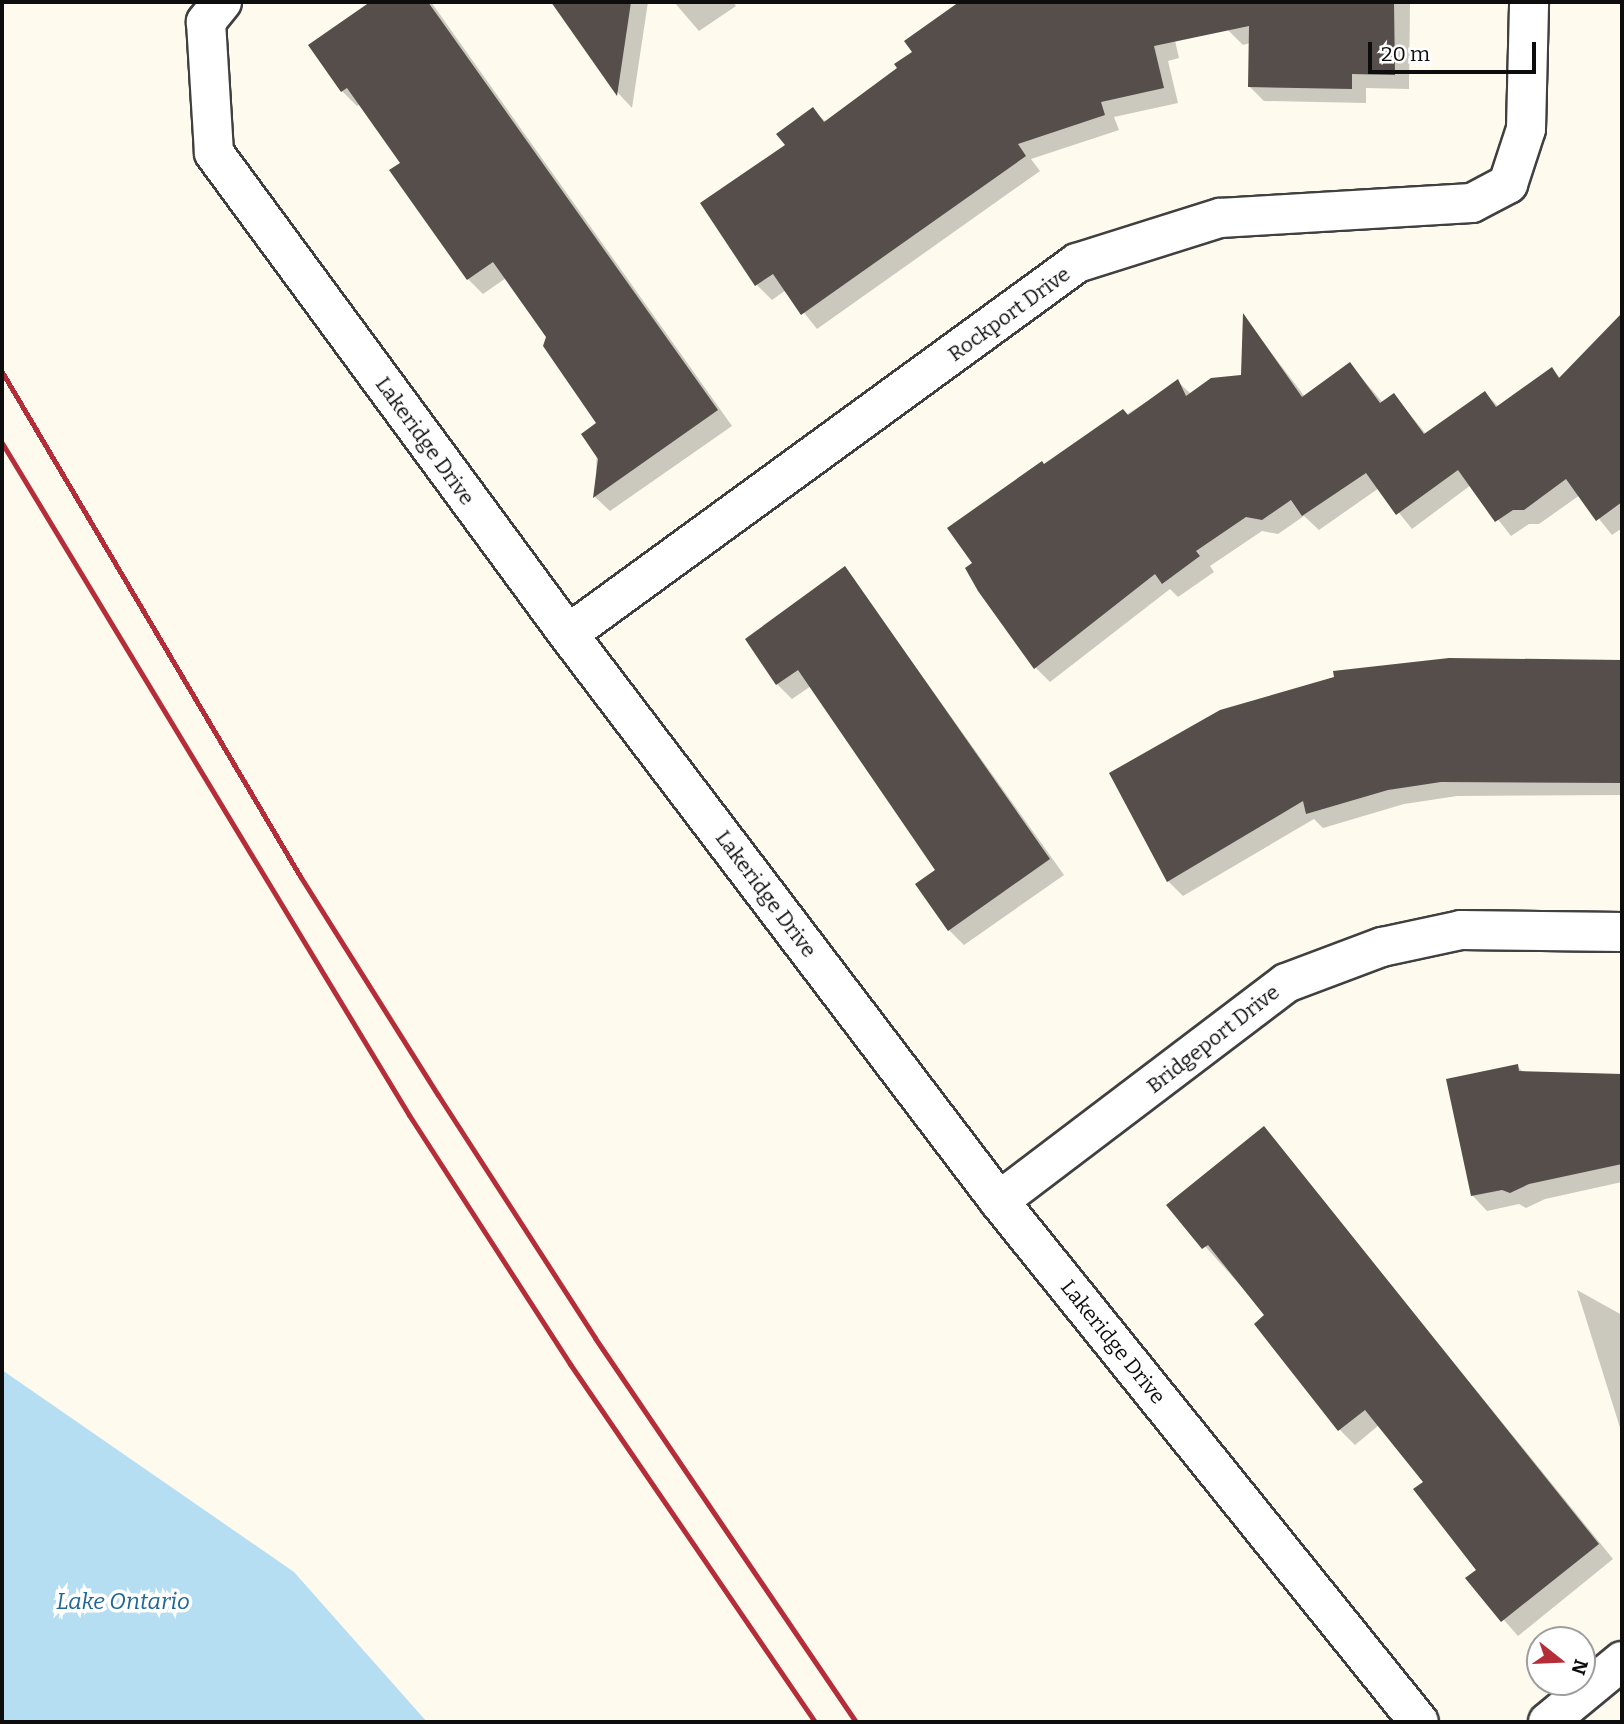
<!DOCTYPE html>
<html>
<head>
<meta charset="utf-8">
<style>
	body { margin:0 }
	#map { position:relative; width:1624px; height:1724px; overflow:hidden; background:#fefaee; font-family:Bitter,serif }
	div>[style] { position:absolute }
	.water>* { inset:0; background:#b6def2 }
	.shadow>* { inset:0; background:#0003 }
	.building>* { inset:0; background:#554e4a }
	.roads { filter:drop-shadow(2px 0 #404040) drop-shadow(-2px 0 #404040) drop-shadow(0 2px #404040) drop-shadow(0 -2px #404040) }
	.minor>* { height:38px; margin:-19px; padding:0 19px; transform-origin:19px; border-radius:19px; background:#fff }
	.rail>* { height:5px; margin:-2.5px; padding:0 2.5px; transform-origin:2.5px; border-radius:2.5px; background:#b52d39 }
	span { translate:-50% -50%; white-space:nowrap; text-align:center; line-height:1.15; -webkit-text-stroke:7px #fff; paint-order:stroke }
	.street-label { font-size:21px; color:#0d0d0d }
	.water-label { font-size:23px; color:#1e6797; font-style:italic }
	.frame { position:absolute; inset:0; border:4px solid #0d0d0d; pointer-events:none }
	.north { position:absolute; left:1526px; top:1626px; width:70px; height:70px; box-sizing:border-box; background:#fff; border:2px solid #9e9e9e; border-radius:50%; rotate:108deg; font-size:19px; font-weight:700; line-height:28px; text-align:center; color:#0d0d0d }
	.north::after { content:''; display:block; margin:auto; width:24px; height:32px; background:#b52d39; clip-path:polygon(50% 0,100% 100%,50% 72%,0 100%) }
	.scale { position:absolute; left:1368px; top:42px; width:168px; height:32px; box-sizing:border-box; border:4px solid #0d0d0d; border-top:0; padding-left:9px; font-size:21px; line-height:24px; white-space:nowrap; color:#0d0d0d; -webkit-text-stroke:5px #fff; paint-order:stroke }
</style>
</head>
<body>
<div id="map">
	<div class="water">
		<i style="clip-path:polygon(2px 1370px,294px 1572px,427px 1722px,2px 1722px)"></i>
	</div>
	<div class="shadow">
		<i style="clip-path:polygon(373px 2px,431px 2px,732px 426px,610px 511px,595px 497px,598px 424px,548px 337px,506px 278px,483px 294px,468px 279px,391px 170px,402px 164px,360px 104px,357px 106px,342px 91px,310px 46px)"></i>
		<i style="clip-path:polygon(553px 2px,648px 2px,632px 108px,619px 94px)"></i>
		<i style="clip-path:polygon(674px 2px,733px 2px,736px 6px,699px 31px)"></i>
		<i style="clip-path:polygon(962px 2px,1166px 2px,1179px 58px,1168px 61px,1178px 103px,1114px 117px,1119px 130px,1031px 159px,1040px 171px,817px 329px,786px 290px,772px 300px,757px 285px,787px 145px,813px 110px,826px 122px,899px 68px,914px 52px,906px 41px)"></i>
		<i style="clip-path:polygon(1229px 2px,1410px 2px,1409px 89px,1366px 88px,1366px 103px,1264px 101px,1249px 86px,1250px 43px,1243px 45px,1228px 30px)"></i>
		<i style="clip-path:polygon(1622px 314px,1622px 528px,1612px 535px,1580px 495px,1539px 524px,1529px 524px,1511px 536px,1471px 485px,1412px 529px,1379px 488px,1319px 530px,1304px 516px,1278px 534px,1262px 531px,1210px 566px,1214px 572px,1178px 597px,1170px 589px,1050px 682px,1035px 667px,975px 563px,1045px 466px,1178px 382px,1191px 394px,1243px 376px,1244px 317px,1305px 397px,1350px 364px,1383px 403px,1394px 395px,1426px 434px,1485px 393px,1499px 407px,1552px 369px,1561px 379px)"></i>
		<i style="clip-path:polygon(845px 568px,1064px 875px,964px 945px,949px 930px,937px 870px,811px 686px,792px 699px,777px 684px)"></i>
		<i style="clip-path:polygon(1449px 660px,1622px 662px,1622px 795px,1457px 796px,1404px 804px,1323px 828px,1314px 819px,1183px 896px,1168px 881px)"></i>
		<i style="clip-path:polygon(1517px 1066px,1524px 1073px,1622px 1075px,1622px 1182px,1545px 1199px,1526px 1208px,1519px 1204px,1487px 1211px,1472px 1195px)"></i>
		<i style="clip-path:polygon(1264px 1129px,1613px 1559px,1518px 1636px,1468px 1579px,1479px 1570px,1425px 1482px,1379px 1425px,1355px 1445px,1340px 1430px,1256px 1324px,1267px 1315px,1168px 1205px)"></i>
		<i style="clip-path:polygon(1577px 1290px,1622px 1315px,1622px 1434px)"></i>
	</div>
	<div class="building">
		<i style="clip-path:polygon(370px 2px,428px 2px,718px 410px,593px 498px,598px 459px,581px 434px,596px 423px,543px 346px,546px 337px,493px 262px,467px 280px,389px 170px,400px 163px,347px 88px,341px 92px,308px 45px)"></i>
		<i style="clip-path:polygon(551px 2px,631px 2px,617px 96px)"></i>
		<i style="clip-path:polygon(959px 2px,1394px 2px,1395px 75px,1352px 74px,1352px 89px,1248px 87px,1249px 26px,1154px 46px,1164px 88px,1101px 102px,1105px 115px,1018px 144px,1026px 156px,801px 315px,773px 274px,755px 286px,700px 203px,785px 145px,776px 134px,813px 107px,824px 122px,897px 68px,894px 64px,912px 52px,904px 41px)"></i>
		<i style="clip-path:polygon(1243px 313px,1302px 397px,1350px 362px,1380px 403px,1394px 393px,1424px 434px,1485px 391px,1496px 407px,1552px 367px,1559px 378px,1622px 313px,1622px 502px,1596px 521px,1566px 479px,1524px 510px,1513px 510px,1495px 522px,1458px 470px,1396px 515px,1366px 473px,1302px 516px,1291px 500px,1262px 520px,1246px 517px,1196px 551px,1200px 556px,1162px 584px,1155px 574px,1034px 669px,978px 591px,965px 568px,972px 563px,947px 528px,1042px 461px,1044px 464px,1123px 409px,1128px 415px,1178px 379px,1186px 396px,1211px 378px,1241px 375px)"></i>
		<i style="clip-path:polygon(845px 566px,1050px 859px,948px 931px,915px 884px,935px 870px,798px 670px,776px 685px,745px 639px)"></i>
		<i style="clip-path:polygon(1449px 658px,1622px 660px,1622px 783px,1441px 782px,1388px 790px,1306px 814px,1303px 801px,1167px 882px,1109px 773px,1220px 710px,1334px 677px,1333px 671px)"></i>
		<i style="clip-path:polygon(1518px 1064px,1519px 1071px,1622px 1074px,1622px 1164px,1529px 1184px,1510px 1193px,1502px 1190px,1471px 1196px,1446px 1079px)"></i>
		<i style="clip-path:polygon(1264px 1126px,1599px 1544px,1501px 1622px,1465px 1578px,1476px 1570px,1413px 1489px,1423px 1482px,1365px 1410px,1338px 1431px,1254px 1324px,1264px 1315px,1208px 1245px,1202px 1249px,1166px 1205px)"></i>
	</div>
	<div class="roads">
		<div class="minor">
			<i style="left:222px;top:2px;width:26px;rotate:129deg"></i>
			<i style="left:206px;top:22px;width:131px;rotate:86.5deg"></i>
			<i style="left:214px;top:153px;width:597px;rotate:53.65deg"></i>
			<i style="left:568px;top:634px;width:712px;rotate:52.76deg"></i>
			<i style="left:999px;top:1201px;width:669px;rotate:51.13deg"></i>
			<i style="left:568px;top:634px;width:630px;rotate:-36.09deg"></i>
			<i style="left:1077px;top:263px;width:150px;rotate:-17.5deg"></i>
			<i style="left:1220px;top:218px;width:252px;rotate:-3.4deg"></i>
			<i style="left:1472px;top:203px;width:41px;rotate:-27.8deg"></i>
			<i style="left:1508px;top:184px;width:58px;rotate:-71.9deg"></i>
			<i style="left:1526px;top:129px;width:127px;rotate:-88.6deg"></i>
			<i style="left:999px;top:1201px;width:360px;rotate:-37.2deg"></i>
			<i style="left:1286px;top:983px;width:103px;rotate:-20.6deg"></i>
			<i style="left:1382px;top:947px;width:81px;rotate:-12.1deg"></i>
			<i style="left:1461px;top:930px;width:161px;rotate:0.7deg"></i>
			<i style="left:1548px;top:1722px;width:96px;rotate:-39.5deg"></i>
		</div>
	</div>
	<div class="rail">
		<i style="left:2px;top:372px;width:586px;rotate:59.41deg"></i>
		<i style="left:300px;top:876px;width:259px;rotate:57.8deg"></i>
		<i style="left:438px;top:1095px;width:289px;rotate:57.1deg"></i>
		<i style="left:595px;top:1338px;width:464px;rotate:55.8deg"></i>
		<i style="left:2px;top:443px;width:786px;rotate:58.8deg"></i>
		<i style="left:409px;top:1115px;width:297px;rotate:57.1deg"></i>
		<i style="left:570px;top:1364px;width:434px;rotate:55.6deg"></i>
	</div>
	<div class="street-label">
		<span style="left:1009px;top:314px;rotate:-36deg">Rockport Drive</span>
		<span style="left:425px;top:441px;rotate:54deg">Lakeridge Drive</span>
		<span style="left:766px;top:894px;rotate:53deg">Lakeridge Drive</span>
		<span style="left:1213px;top:1039px;rotate:-38deg">Bridgeport Drive</span>
		<span style="left:1113px;top:1342px;rotate:51deg">Lakeridge Drive</span>
	</div>
	<div class="water-label">
		<span style="left:123px;top:1601px">Lake Ontario</span>
	</div>
	<div class="frame"></div>
	<div class="north">N</div>
	<div class="scale">20 m</div>
</div>
</body>
</html>
